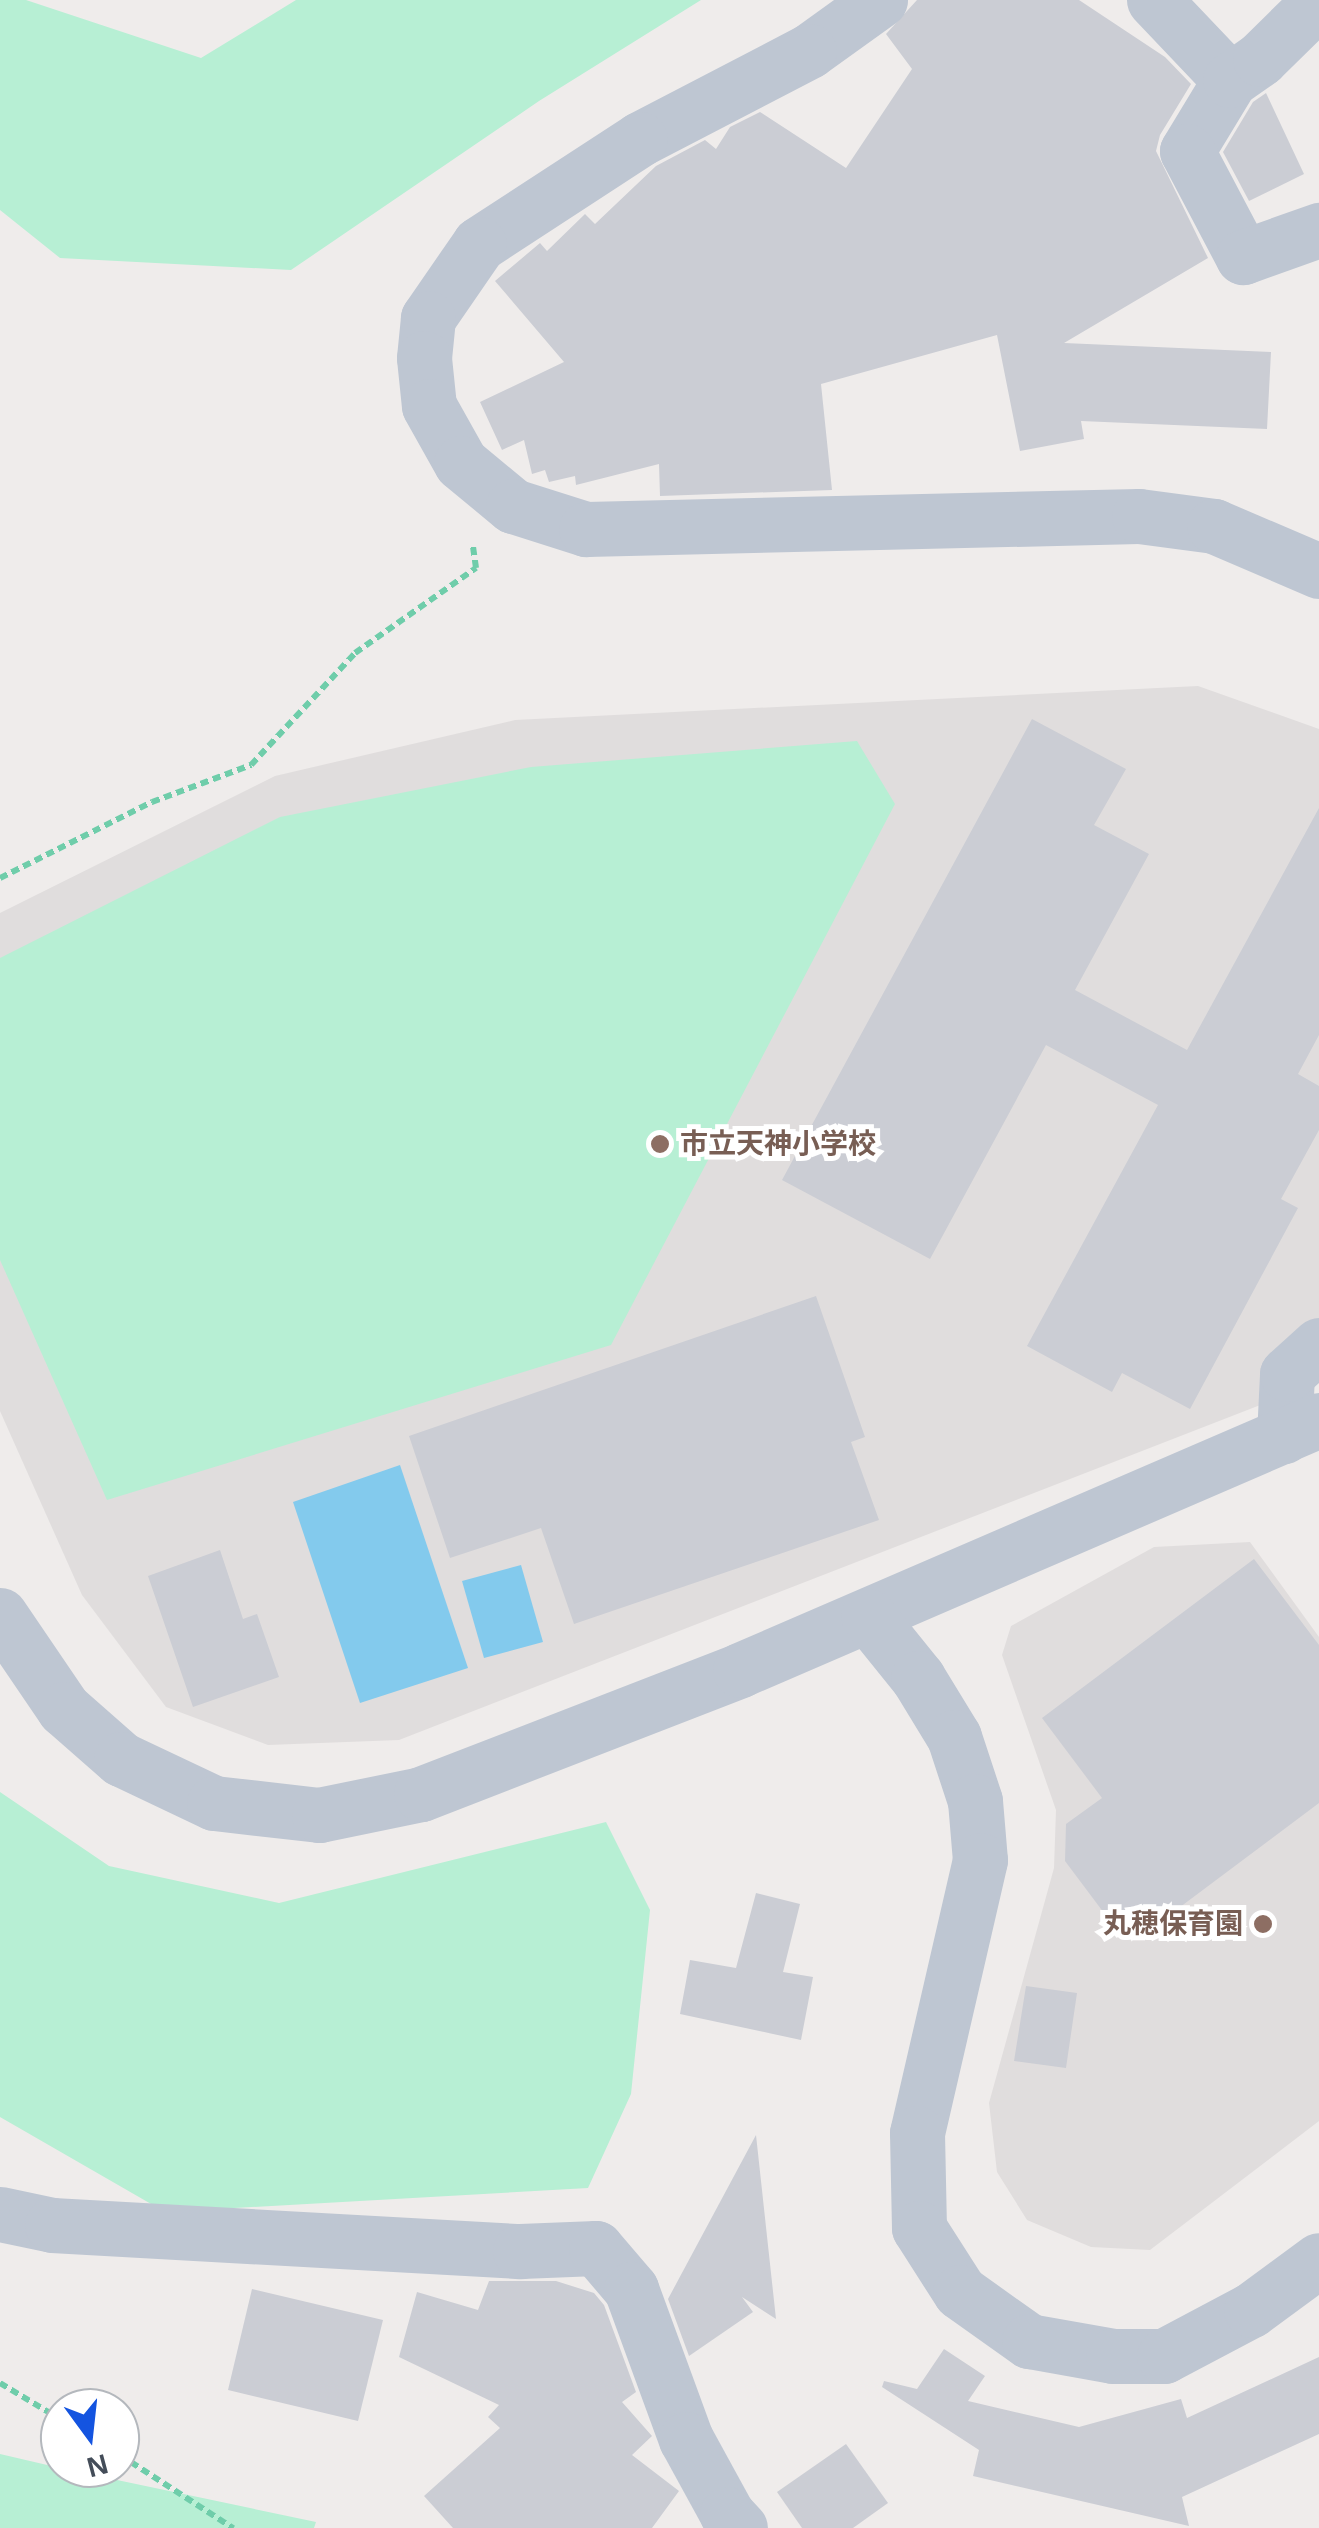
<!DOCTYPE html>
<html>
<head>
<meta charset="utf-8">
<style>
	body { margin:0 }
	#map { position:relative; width:1319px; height:2528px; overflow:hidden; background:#efeceb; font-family:Helvetica,"Noto Sans JP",sans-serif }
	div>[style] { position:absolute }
	.education>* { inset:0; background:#e0dddd }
	.green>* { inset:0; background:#b7efd4 }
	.water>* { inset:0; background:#83caed }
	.building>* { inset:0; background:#cbcdd4 }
	.path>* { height:6px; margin-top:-3px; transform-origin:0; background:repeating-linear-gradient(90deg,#6fcdaa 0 8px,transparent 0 13px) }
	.minor>* { height:55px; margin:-27.5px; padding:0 27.5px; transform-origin:27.5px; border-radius:27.5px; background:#bec6d2 }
	.dots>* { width:28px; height:28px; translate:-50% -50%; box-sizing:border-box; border:5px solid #fff; border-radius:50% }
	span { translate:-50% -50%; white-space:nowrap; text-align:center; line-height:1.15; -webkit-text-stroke:10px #fff; paint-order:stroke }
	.education-label { font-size:28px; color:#785e54; font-weight:700 }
	.left { translate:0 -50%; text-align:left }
	.right { translate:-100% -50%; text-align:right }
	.north { position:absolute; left:40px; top:2388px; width:100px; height:100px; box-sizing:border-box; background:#fff; border:2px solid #b4b8bd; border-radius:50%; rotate:165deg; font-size:28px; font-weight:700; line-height:40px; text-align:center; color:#444d59 }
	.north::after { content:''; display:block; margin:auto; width:35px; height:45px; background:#1454e0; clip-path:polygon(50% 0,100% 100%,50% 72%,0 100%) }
</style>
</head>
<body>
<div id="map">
	<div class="education">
		<i style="clip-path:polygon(1198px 686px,1319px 729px,1319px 1375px,1268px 1402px,399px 1740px,268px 1745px,166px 1707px,82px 1595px,0 1411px,0 913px,275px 776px,515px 720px)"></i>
		<i style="clip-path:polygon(1250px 1542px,1319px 1637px,1319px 2121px,1150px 2250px,1091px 2247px,1027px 2220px,997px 2172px,989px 2103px,1054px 1868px,1056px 1810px,1002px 1655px,1011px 1626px,1154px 1547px)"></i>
	</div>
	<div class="green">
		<i style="clip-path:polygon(0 0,26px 0,201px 58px,296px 0,701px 0,539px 101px,291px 270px,60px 258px,0 210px)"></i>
		<i style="clip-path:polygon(857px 741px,895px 804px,611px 1345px,107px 1500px,0 1260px,0 958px,280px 817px,531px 767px)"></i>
		<i style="clip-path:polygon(0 1792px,109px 1866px,279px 1903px,606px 1822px,650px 1910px,631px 2094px,588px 2188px,165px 2212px,0 2117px)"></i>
		<i style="clip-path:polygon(0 2454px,60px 2468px,316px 2522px,314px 2528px,0 2528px)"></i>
	</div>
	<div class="water">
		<i style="clip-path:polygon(400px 1465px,468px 1668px,360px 1703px,293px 1502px)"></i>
		<i style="clip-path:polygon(521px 1565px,543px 1642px,484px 1658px,462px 1581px)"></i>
	</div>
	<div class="building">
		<i style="clip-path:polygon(917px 0,1079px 0,1165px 57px,1191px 84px,1160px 135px,1156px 151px,1208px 258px,1064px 343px,1271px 352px,1267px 429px,1081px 421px,1084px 439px,1020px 451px,997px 335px,821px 384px,832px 490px,660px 496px,659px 464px,576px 485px,575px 476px,549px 482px,545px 470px,532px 474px,524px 440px,502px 450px,480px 402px,564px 362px,495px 281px,540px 243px,547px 251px,585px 214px,595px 224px,656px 166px,705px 140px,716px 149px,730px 127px,760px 112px,846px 168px,912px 69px,886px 34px)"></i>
		<i style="clip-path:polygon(1266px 93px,1304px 174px,1249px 201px,1223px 152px,1253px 102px)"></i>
		<i style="clip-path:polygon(1032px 719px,1126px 769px,1094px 825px,1149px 854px,1075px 990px,1187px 1050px,1319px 808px,1319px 1035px,1298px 1074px,1319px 1086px,1319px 1130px,1281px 1199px,1298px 1208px,1190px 1409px,1122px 1373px,1112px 1392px,1027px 1346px,1158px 1105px,1046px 1045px,930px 1259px,782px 1180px)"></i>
		<i style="clip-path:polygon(816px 1296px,865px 1437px,851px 1442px,879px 1520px,574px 1624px,541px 1528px,450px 1558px,409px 1436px)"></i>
		<i style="clip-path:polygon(220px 1550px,243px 1619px,257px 1614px,279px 1677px,193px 1707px,148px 1576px)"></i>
		<i style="clip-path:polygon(1254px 1559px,1319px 1645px,1319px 1803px,1140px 1937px,1122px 1937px,1065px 1861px,1066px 1824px,1102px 1798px,1042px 1718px)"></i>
		<i style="clip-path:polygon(756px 1893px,800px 1904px,783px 1972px,813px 1977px,801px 2040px,680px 2014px,690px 1960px,736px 1968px)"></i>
		<i style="clip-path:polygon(1026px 1986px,1077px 1993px,1066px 2068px,1014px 2061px)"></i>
		<i style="clip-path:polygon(756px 2135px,776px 2319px,742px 2297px,753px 2312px,689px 2356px,668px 2299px)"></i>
		<i style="clip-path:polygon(489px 2281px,556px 2281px,594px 2293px,604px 2305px,636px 2392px,622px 2402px,652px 2436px,632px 2455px,679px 2491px,652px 2528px,453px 2528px,424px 2496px,500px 2428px,488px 2417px,499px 2405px,399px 2357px,417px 2292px,478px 2310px)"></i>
		<i style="clip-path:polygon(252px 2289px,383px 2320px,358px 2421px,228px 2390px)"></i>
		<i style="clip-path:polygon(944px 2349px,985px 2376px,968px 2401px,1079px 2427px,1181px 2399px,1187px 2418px,1319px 2357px,1319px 2434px,1182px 2497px,1189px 2526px,973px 2476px,979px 2450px,882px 2387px,884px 2381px,917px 2389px)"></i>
		<i style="clip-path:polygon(846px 2444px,888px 2503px,853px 2528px,802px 2528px,777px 2492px)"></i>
	</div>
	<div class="path">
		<i style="left:0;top:878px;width:170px;rotate:-26.6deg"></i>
		<i style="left:152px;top:802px;width:106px;rotate:-20.5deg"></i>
		<i style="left:251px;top:765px;width:153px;rotate:-47.1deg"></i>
		<i style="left:355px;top:653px;width:148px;rotate:-35.1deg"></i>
		<i style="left:476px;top:568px;width:22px;rotate:-98deg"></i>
		<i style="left:0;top:2383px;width:70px;rotate:31deg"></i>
		<i style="left:120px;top:2455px;width:135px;rotate:32.9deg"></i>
	</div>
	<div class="minor">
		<i style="left:880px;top:0;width:87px;rotate:144.3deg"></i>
		<i style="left:809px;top:51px;width:191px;rotate:152.5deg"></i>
		<i style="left:640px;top:139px;width:192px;rotate:146.9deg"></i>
		<i style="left:479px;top:244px;width:90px;rotate:124.6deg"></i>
		<i style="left:428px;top:318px;width:40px;rotate:95.7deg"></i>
		<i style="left:424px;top:358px;width:48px;rotate:84.1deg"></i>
		<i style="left:429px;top:406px;width:65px;rotate:60.7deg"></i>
		<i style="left:461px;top:463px;width:67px;rotate:39.6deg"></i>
		<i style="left:513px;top:506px;width:77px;rotate:17.5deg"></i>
		<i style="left:586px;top:529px;width:553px;rotate:-1.35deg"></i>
		<i style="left:1139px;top:516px;width:76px;rotate:7.6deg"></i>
		<i style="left:1214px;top:526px;width:114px;rotate:23.2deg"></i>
		<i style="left:1154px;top:0;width:110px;rotate:46.5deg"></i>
		<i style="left:1230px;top:80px;width:83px;rotate:121.2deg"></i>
		<i style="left:1187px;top:151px;width:120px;rotate:62.2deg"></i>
		<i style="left:1243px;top:257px;width:81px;rotate:-19.6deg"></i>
		<i style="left:1230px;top:80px;width:37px;rotate:-35deg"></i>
		<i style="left:1260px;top:59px;width:83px;rotate:-44.5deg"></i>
		<i style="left:1284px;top:1436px;width:62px;rotate:-87.2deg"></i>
		<i style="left:1287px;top:1374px;width:43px;rotate:-42.2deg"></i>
		<i style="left:0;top:1615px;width:114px;rotate:55.8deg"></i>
		<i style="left:64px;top:1709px;width:76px;rotate:41.3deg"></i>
		<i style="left:121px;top:1759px;width:103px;rotate:25.3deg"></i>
		<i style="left:214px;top:1803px;width:106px;rotate:6.5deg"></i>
		<i style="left:319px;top:1815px;width:104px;rotate:-11.6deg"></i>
		<i style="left:421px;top:1794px;width:342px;rotate:-21.2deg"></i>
		<i style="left:740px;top:1670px;width:631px;rotate:-23.35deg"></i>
		<i style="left:868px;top:1616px;width:80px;rotate:51.1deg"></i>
		<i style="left:918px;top:1678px;width:69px;rotate:58.6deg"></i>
		<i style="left:954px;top:1737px;width:67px;rotate:71.8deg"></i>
		<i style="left:975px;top:1801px;width:59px;rotate:85.2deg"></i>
		<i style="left:980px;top:1860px;width:280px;rotate:103deg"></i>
		<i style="left:917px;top:2133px;width:95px;rotate:88.8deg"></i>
		<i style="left:919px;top:2228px;width:76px;rotate:57.4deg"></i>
		<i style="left:960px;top:2292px;width:85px;rotate:35.4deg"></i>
		<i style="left:1029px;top:2341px;width:85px;rotate:10.1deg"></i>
		<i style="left:1113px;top:2356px;width:51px"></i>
		<i style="left:1164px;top:2356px;width:98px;rotate:-27.9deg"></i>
		<i style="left:1251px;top:2310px;width:84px;rotate:-36.3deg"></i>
		<i style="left:0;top:2214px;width:53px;rotate:11.9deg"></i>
		<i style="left:52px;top:2225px;width:469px;rotate:3.2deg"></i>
		<i style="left:520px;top:2251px;width:76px;rotate:-2.3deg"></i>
		<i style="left:596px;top:2248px;width:54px;rotate:49.5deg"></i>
		<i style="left:631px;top:2289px;width:160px;rotate:69.9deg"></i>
		<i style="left:686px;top:2439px;width:85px;rotate:61.3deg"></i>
		<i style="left:727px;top:2514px;width:19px;rotate:47deg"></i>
	</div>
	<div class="dots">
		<i style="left:660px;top:1144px;background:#8d6e63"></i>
		<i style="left:1263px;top:1924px;background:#8d6e63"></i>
	</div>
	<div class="education-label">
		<span class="left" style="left:680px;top:1144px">市立天神小学校</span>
		<span class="right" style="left:1243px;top:1924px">丸穂保育園</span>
	</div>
	<div class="north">N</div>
</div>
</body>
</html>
